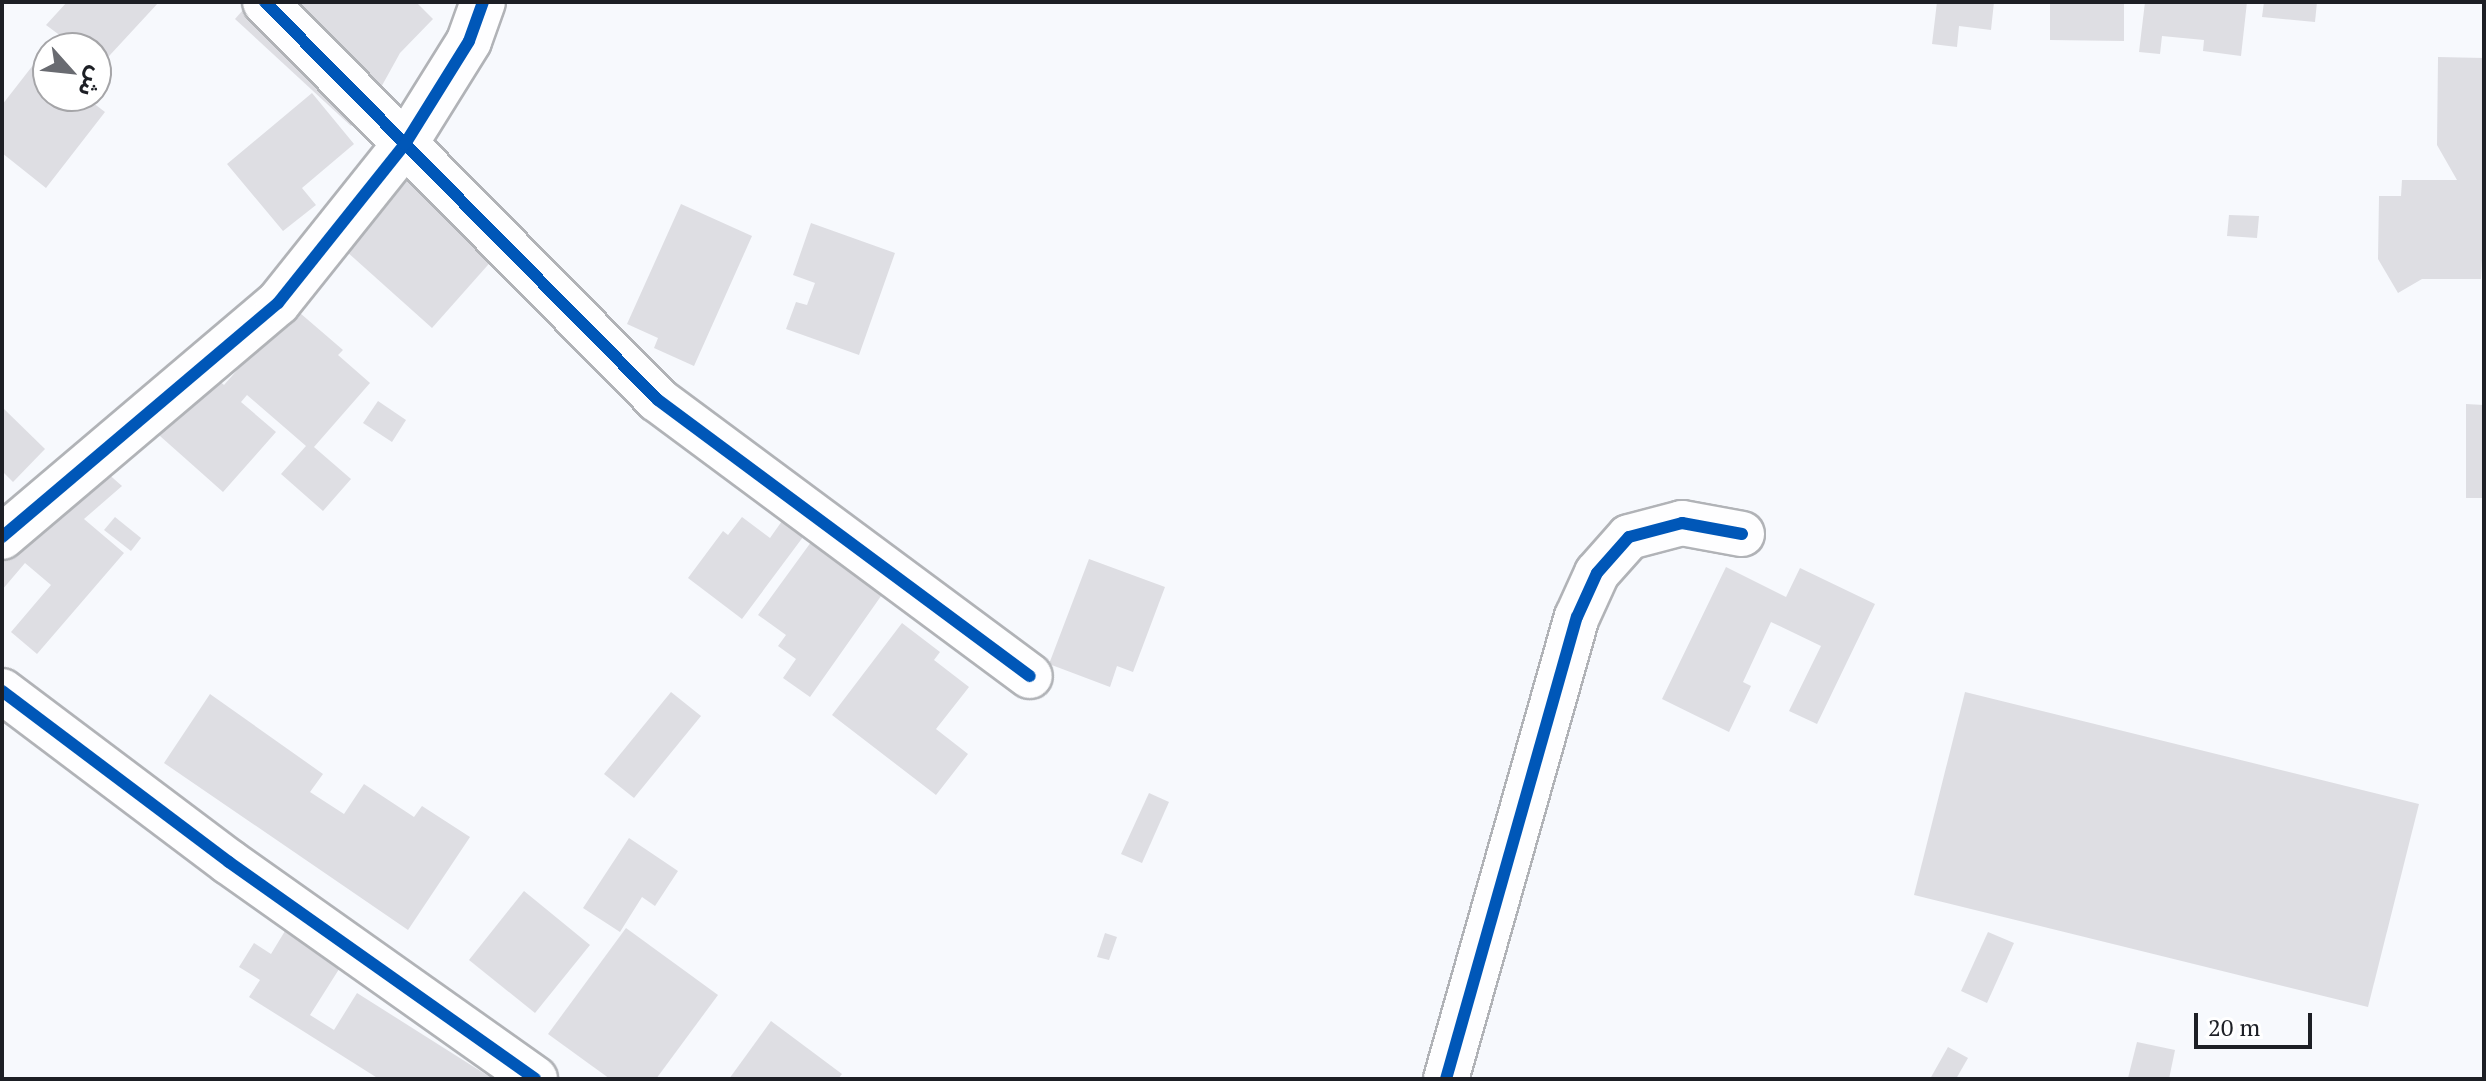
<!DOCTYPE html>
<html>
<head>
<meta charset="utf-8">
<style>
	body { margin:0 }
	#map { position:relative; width:2486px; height:1081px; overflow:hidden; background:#f7f9fd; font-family:"PT Serif","Noto Sans Arabic",serif }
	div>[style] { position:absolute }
	.building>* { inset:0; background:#dedee3 }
	.roads { filter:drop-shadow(2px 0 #b1b3b7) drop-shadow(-2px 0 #b1b3b7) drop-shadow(0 2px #b1b3b7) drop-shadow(0 -2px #b1b3b7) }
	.street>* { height:44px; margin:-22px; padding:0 22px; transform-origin:22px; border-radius:22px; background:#fefeff }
	.secondary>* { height:44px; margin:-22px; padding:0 22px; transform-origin:22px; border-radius:22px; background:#fefeff }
	.cycleway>* { height:12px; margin:-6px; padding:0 6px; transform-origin:6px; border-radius:6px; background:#0057b8 }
	span { translate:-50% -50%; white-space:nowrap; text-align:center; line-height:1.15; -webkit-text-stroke:8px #fff; paint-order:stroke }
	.frame { position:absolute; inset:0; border:4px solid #1d1f25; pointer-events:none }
	.north { position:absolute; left:32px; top:32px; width:80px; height:80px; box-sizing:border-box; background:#fff; border:2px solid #a5a5a8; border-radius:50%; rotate:117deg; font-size:22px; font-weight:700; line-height:32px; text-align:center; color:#1d1f25 }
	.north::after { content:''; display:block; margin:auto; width:28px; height:36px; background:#696b71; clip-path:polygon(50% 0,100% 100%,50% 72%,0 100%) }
	.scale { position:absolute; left:2194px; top:1013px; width:118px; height:36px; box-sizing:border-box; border:4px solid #1d1f25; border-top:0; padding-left:10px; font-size:24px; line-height:28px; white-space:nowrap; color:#1d1f25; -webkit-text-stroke:6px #fff; paint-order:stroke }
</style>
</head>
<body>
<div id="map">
	<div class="building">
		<i style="clip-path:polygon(67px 2px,159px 2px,98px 68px,96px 48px,77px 48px,46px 25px)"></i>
		<i style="clip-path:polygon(250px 2px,380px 95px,351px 126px,235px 19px)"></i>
		<i style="clip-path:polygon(287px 2px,416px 2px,433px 19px,400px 53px,379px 91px)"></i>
		<i style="clip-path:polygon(1937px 2px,1994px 2px,1991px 30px,1959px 26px,1957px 47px,1932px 44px)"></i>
		<i style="clip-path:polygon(2050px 2px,2124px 2px,2124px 41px,2050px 40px)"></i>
		<i style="clip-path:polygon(2145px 2px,2247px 2px,2241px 56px,2203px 51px,2204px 40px,2162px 36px,2160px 54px,2139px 52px)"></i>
		<i style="clip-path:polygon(2264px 2px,2317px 2px,2315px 22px,2262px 17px)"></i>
		<i style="clip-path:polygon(2438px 57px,2484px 58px,2484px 264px,2482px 260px,2481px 279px,2422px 279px,2398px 293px,2378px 259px,2379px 196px,2401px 196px,2402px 180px,2457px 180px,2437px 145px)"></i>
		<i style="clip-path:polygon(37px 60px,48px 68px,48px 96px,84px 96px,105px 112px,46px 188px,2px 153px,2px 105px)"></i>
		<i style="clip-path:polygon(312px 93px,354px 144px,302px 188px,316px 205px,283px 231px,227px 164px)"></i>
		<i style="clip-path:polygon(409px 179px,495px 257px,432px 328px,346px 251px)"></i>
		<i style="clip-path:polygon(681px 204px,752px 236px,694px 366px,654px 348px,658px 338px,627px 324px)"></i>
		<i style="clip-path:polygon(2229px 215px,2259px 216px,2257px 238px,2227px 236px)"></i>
		<i style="clip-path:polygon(811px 223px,895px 253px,859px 355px,786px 329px,796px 302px,807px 305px,815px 283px,793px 275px)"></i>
		<i style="clip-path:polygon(293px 307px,343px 350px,338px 355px,370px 383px,314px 447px,351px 479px,323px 511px,281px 474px,306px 446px,247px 395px,241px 402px,276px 432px,223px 492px,151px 428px,204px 367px,224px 385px)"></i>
		<i style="clip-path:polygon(378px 401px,406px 420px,392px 442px,363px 423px)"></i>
		<i style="clip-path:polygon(2466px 404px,2484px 405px,2484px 498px,2466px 498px)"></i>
		<i style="clip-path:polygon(2px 407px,45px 449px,13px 482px,2px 471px)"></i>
		<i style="clip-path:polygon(89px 457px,122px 486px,84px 519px,124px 553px,37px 654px,11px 632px,51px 585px,25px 563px,2px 590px,2px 558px)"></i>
		<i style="clip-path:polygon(115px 517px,141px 538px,131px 551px,104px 530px)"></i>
		<i style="clip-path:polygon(742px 517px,770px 538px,782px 521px,803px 537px,742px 619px,688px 578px,723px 531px,728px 535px)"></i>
		<i style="clip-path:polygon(814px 538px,886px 589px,810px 697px,783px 678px,796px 659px,778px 646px,786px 635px,758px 615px)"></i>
		<i style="clip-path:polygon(1089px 559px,1165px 587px,1133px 672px,1117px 666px,1110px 687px,1049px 664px)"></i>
		<i style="clip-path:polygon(1726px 567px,1786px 597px,1800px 568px,1875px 604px,1817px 724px,1789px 711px,1821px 646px,1771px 622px,1743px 682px,1751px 686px,1729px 732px,1662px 699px)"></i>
		<i style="clip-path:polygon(902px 623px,940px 652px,934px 660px,969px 687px,936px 729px,968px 754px,936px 795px,832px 715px)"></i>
		<i style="clip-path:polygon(671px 692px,701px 716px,634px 798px,604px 774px)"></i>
		<i style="clip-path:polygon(1965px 692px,2419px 804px,2368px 1007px,1914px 895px)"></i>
		<i style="clip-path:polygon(210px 694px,323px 774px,310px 792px,344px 814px,364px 784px,414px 817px,422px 806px,470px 837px,408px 930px,164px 763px)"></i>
		<i style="clip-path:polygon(1149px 793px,1169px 802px,1142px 863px,1121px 854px)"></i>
		<i style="clip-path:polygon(629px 838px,678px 871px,655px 906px,642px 897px,620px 932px,583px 908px)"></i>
		<i style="clip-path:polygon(524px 891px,590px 945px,535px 1013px,469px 960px)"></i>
		<i style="clip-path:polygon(626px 928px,718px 995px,656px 1079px,610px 1079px,548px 1034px)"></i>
		<i style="clip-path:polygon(285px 931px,341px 966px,310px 1015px,334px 1030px,357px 993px,493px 1079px,379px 1079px,249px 997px,260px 980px,239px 967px,254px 943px,271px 954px)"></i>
		<i style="clip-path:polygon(1988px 932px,2014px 943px,1987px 1003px,1961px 991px)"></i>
		<i style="clip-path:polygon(1105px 933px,1117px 937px,1109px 960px,1097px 957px)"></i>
		<i style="clip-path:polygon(771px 1021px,842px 1074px,838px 1079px,729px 1079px)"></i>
		<i style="clip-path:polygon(2137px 1042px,2175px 1050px,2169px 1079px,2128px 1078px)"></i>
		<i style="clip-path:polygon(1948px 1047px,1968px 1058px,1956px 1079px,1930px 1079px)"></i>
	</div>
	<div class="roads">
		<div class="street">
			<i style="left:265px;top:2px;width:559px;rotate:45.36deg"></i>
			<i style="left:658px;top:400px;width:463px;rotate:36.6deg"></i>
			<i style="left:2px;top:537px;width:362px;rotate:-40.3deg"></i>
			<i style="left:278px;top:303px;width:203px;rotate:-51.4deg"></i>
			<i style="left:405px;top:144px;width:121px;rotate:-58.1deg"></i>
			<i style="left:469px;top:41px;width:41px;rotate:-70.3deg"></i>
			<i style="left:1446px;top:1079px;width:480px;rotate:-74.2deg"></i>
			<i style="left:1577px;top:617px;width:48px;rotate:-65.6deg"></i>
			<i style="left:1597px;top:573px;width:48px;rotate:-48.4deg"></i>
			<i style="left:1629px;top:537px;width:55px;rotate:-14.8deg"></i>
			<i style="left:1682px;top:523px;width:61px;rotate:10.4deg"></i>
		</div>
		<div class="secondary">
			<i style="left:2px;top:691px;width:284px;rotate:37deg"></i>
			<i style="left:229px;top:862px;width:375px;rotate:35.3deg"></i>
		</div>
	</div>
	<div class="cycleway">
		<i style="left:265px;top:2px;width:559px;rotate:45.36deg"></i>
		<i style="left:658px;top:400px;width:463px;rotate:36.6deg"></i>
		<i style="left:2px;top:537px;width:362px;rotate:-40.3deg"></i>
		<i style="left:278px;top:303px;width:203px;rotate:-51.4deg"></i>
		<i style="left:405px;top:144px;width:121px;rotate:-58.1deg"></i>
		<i style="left:469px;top:41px;width:41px;rotate:-70.3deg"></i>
		<i style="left:2px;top:691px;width:284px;rotate:37deg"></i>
		<i style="left:229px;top:862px;width:375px;rotate:35.3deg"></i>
		<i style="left:1446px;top:1079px;width:480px;rotate:-74.2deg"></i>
		<i style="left:1577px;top:617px;width:48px;rotate:-65.6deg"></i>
		<i style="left:1597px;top:573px;width:48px;rotate:-48.4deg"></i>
		<i style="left:1629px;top:537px;width:55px;rotate:-14.8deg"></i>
		<i style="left:1682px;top:523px;width:61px;rotate:10.4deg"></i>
	</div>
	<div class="frame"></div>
	<div class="north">ش</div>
	<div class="scale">20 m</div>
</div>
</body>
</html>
